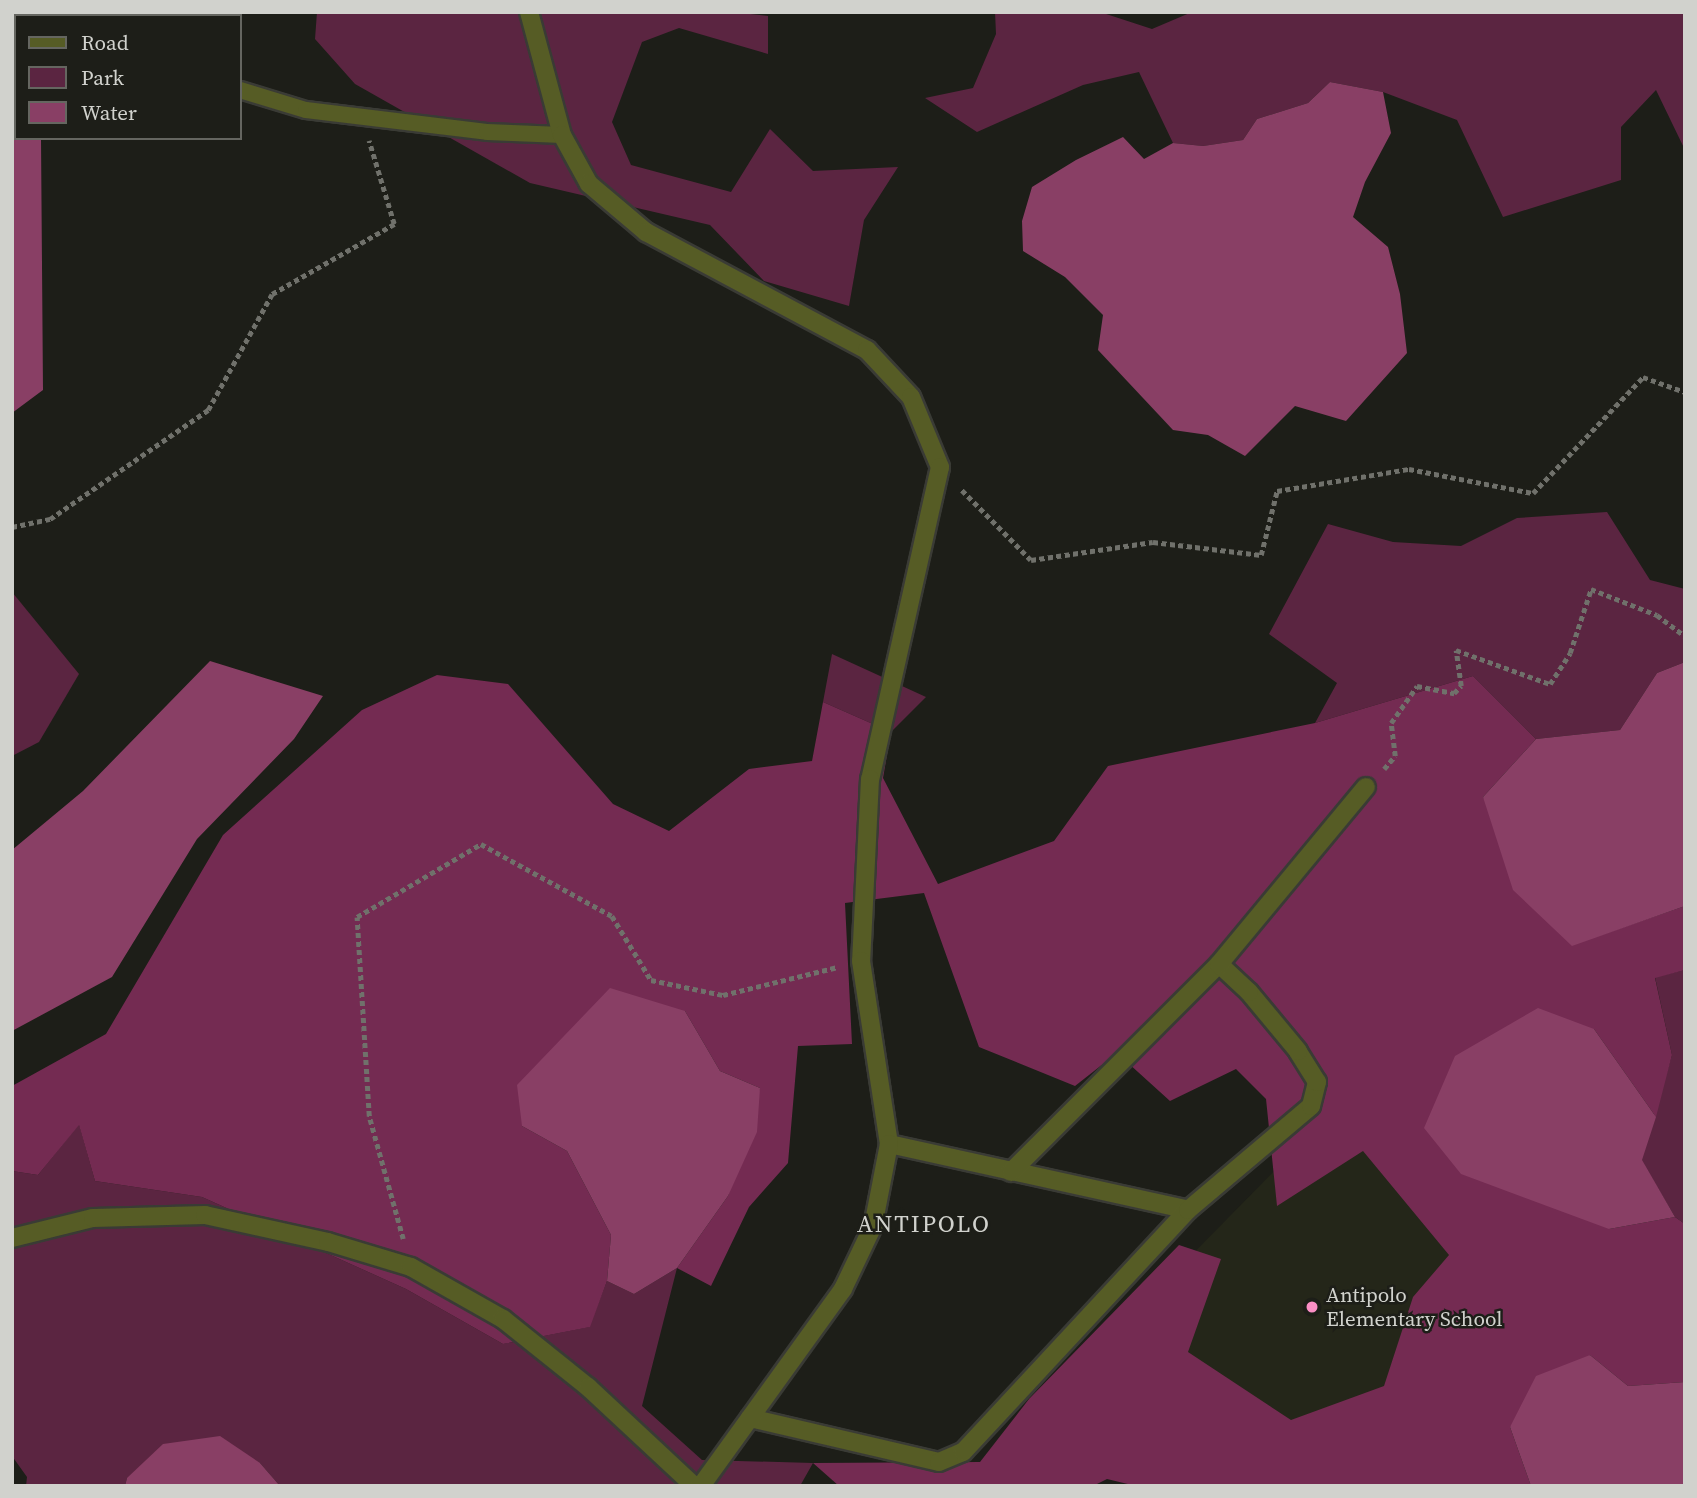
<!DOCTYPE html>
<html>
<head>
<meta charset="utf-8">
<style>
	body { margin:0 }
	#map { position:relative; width:1697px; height:1498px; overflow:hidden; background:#1d1e18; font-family:"Source Serif 4",serif }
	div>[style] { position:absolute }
	.built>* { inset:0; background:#242619 }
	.green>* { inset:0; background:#5b2541 }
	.forest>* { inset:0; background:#742b52 }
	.water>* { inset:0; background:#893f65 }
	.path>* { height:4.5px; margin-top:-2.25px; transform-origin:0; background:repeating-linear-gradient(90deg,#70716b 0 5px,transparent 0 8.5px) }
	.roads { filter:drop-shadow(2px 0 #3a3b35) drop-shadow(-2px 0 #3a3b35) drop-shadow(0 2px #3a3b35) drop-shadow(0 -2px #3a3b35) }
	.service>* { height:16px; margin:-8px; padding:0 8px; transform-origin:8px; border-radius:8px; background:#565c25 }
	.minor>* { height:18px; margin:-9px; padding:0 9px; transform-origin:9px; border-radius:9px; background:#565c25 }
	.tertiary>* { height:18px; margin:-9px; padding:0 9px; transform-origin:9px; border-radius:9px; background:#565c25 }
	.dots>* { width:19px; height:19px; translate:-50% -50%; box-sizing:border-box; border:4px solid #1d1e18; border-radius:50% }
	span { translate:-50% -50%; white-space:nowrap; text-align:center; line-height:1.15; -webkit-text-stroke:5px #1d1e18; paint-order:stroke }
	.poi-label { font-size:21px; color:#d1d2cd }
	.left { translate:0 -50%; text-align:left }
	.quarter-label { font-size:24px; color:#d1d2cd; letter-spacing:2px }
	.frame { position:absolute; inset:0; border:14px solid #d1d2cd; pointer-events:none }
	.legend { position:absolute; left:14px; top:14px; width:228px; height:126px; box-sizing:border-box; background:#1d1e18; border:2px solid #656660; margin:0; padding:9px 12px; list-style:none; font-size:21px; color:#d1d2cd }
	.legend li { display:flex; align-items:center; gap:14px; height:35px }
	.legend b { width:35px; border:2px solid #656660 }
</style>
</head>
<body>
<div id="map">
	<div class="built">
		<i style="clip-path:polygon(1335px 1109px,1508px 1280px,1305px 1486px,1115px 1333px)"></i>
	</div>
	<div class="green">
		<i style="clip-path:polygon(317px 12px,733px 12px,768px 16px,768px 54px,679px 28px,642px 42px,612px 122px,631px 165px,731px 192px,770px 129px,813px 171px,898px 167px,864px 220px,849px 306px,764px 281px,710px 225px,530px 183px,355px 84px,315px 39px)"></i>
		<i style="clip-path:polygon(995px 12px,1100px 12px,1152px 29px,1192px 12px,1685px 12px,1685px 150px,1656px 90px,1621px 127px,1621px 180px,1503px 217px,1457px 120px,1383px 92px,1330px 82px,1308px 103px,1257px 119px,1243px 140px,1203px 146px,1173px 143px,1139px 72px,1083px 85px,977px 132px,925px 98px,973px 88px,996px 34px)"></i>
		<i style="clip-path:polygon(1607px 512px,1650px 580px,1685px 589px,1685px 662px,1657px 673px,1620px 730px,1536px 739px,1473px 676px,1315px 723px,1337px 683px,1269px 634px,1328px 524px,1393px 542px,1461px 546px,1517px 518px)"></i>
		<i style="clip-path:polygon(12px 592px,79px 674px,39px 742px,12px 756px)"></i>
		<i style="clip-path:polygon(832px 654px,926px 697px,891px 732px,823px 702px)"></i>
		<i style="clip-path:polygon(1685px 970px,1685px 1224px,1675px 1217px,1641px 1160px,1672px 1055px,1655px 977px)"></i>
		<i style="clip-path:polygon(79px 1124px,95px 1181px,202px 1197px,406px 1289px,503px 1344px,589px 1327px,607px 1281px,634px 1294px,677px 1268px,642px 1406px,702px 1460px,813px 1463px,800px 1486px,280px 1486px,260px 1463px,127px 1478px,125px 1486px,26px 1486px,27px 1477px,12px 1456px,12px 1171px,38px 1175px)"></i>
	</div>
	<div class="forest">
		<i style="clip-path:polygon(437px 675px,508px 684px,613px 804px,669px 831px,749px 769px,812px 761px,823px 702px,891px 732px,883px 778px,938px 884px,1054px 841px,1108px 766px,1315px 723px,1473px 676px,1536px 739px,1483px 797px,1572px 945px,1685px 906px,1685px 970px,1655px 978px,1672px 1055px,1656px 1117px,1594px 1029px,1609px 1229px,1675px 1217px,1685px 1224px,1685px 1382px,1628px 1386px,1590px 1355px,1510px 1427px,1531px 1486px,1136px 1486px,1107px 1479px,1093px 1486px,839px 1486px,813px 1463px,980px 1462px,1029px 1399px,1179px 1245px,1221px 1259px,1188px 1352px,1291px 1420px,1384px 1386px,1413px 1297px,1449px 1255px,1363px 1151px,1277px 1206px,1266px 1099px,1236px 1069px,1170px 1101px,1117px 1053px,1075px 1086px,979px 1047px,924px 893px,845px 903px,852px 1044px,798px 1046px,788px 1163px,749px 1207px,711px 1286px,677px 1268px,728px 1196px,760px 1088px,720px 1071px,685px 1011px,522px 1126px,567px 1151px,611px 1235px,607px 1281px,590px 1327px,503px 1344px,406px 1289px,202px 1197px,95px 1181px,79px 1125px,38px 1175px,12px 1171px,12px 1086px,106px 1034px,223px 835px,362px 710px)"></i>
	</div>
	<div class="water">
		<i style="clip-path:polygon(1330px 82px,1383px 92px,1391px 133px,1365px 182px,1353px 217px,1388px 247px,1400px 294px,1407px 353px,1346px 421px,1295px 406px,1245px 456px,1208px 435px,1173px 430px,1098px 350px,1103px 315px,1065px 277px,1023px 251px,1022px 221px,1032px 187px,1076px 160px,1123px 137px,1144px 159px,1173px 143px,1203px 146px,1243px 140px,1257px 119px,1308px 103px)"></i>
		<i style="clip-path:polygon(12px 83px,16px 85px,16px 138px,41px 138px,43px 390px,12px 413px)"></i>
		<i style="clip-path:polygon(210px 661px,323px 696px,294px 739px,197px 839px,112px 977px,12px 1031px,12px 850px,83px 791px)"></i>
		<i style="clip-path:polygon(1685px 662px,1685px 906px,1572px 946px,1513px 890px,1483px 797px,1536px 739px,1620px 730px,1657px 673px)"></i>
		<i style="clip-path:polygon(610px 988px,685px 1011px,720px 1071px,760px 1088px,757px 1132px,728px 1196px,677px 1268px,634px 1294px,607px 1281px,611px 1235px,567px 1151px,522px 1126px,517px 1085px)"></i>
		<i style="clip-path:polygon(1538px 1008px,1594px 1029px,1656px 1117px,1642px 1160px,1675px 1217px,1609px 1229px,1461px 1174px,1424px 1128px,1455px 1056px)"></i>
		<i style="clip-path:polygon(1590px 1355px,1628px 1386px,1685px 1382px,1685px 1486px,1531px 1486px,1510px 1427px,1536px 1376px)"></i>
		<i style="clip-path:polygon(220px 1436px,260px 1463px,280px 1486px,125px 1486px,127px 1478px,163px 1444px)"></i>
	</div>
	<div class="path">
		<i style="left:962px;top:490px;width:98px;rotate:45.4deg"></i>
		<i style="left:1031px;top:560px;width:123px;rotate:-8.4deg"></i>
		<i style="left:1153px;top:542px;width:109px;rotate:6.9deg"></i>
		<i style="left:1261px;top:555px;width:66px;rotate:-76deg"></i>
		<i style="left:1277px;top:491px;width:134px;rotate:-9.5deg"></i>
		<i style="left:1409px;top:469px;width:126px;rotate:11deg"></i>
		<i style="left:1533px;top:493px;width:160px;rotate:-46.5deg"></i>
		<i style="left:1643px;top:377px;width:45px;rotate:19.7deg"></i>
		<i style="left:12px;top:527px;width:39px;rotate:-12deg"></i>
		<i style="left:50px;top:519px;width:192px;rotate:-34.6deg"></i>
		<i style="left:208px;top:410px;width:132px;rotate:-61.1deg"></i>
		<i style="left:272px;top:294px;width:141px;rotate:-29.8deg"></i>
		<i style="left:394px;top:224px;width:87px;rotate:-106.8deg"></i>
		<i style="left:1384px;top:769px;width:17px;rotate:-50deg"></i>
		<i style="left:1395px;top:756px;width:33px;rotate:-97deg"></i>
		<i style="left:1391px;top:723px;width:45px;rotate:-54.9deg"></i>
		<i style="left:1417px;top:686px;width:38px;rotate:11deg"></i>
		<i style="left:1454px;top:693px;width:10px;rotate:-45deg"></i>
		<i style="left:1461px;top:686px;width:36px;rotate:-98deg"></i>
		<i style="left:1456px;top:650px;width:100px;rotate:19.9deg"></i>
		<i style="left:1550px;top:684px;width:37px;rotate:-57deg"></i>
		<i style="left:1570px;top:653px;width:67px;rotate:-71.8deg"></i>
		<i style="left:1591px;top:589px;width:71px;rotate:21.5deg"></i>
		<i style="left:1657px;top:615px;width:35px;rotate:37deg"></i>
		<i style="left:403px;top:1239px;width:128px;rotate:-105.5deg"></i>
		<i style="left:369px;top:1116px;width:199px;rotate:-93.5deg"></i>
		<i style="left:357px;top:917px;width:144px;rotate:-30.5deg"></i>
		<i style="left:481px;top:844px;width:149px;rotate:28.8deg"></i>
		<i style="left:612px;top:916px;width:75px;rotate:58.6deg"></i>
		<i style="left:651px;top:980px;width:74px;rotate:11.8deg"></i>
		<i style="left:723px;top:995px;width:118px;rotate:-13.7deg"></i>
	</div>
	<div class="roads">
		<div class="service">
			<i style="left:114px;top:12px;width:6px;rotate:45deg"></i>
			<i style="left:240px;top:90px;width:69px;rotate:16.9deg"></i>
			<i style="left:306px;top:110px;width:182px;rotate:6.9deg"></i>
			<i style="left:487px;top:132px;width:75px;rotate:2.3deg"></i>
		</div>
		<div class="minor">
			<i style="left:889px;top:1144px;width:306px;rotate:12.4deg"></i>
			<i style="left:1011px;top:1172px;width:294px;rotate:-45deg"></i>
			<i style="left:12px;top:1238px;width:83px;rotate:-13.9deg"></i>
			<i style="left:93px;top:1218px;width:112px;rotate:-1.5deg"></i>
			<i style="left:205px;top:1215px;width:126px;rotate:12.4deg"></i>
			<i style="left:328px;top:1242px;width:87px;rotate:16.8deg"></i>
			<i style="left:411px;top:1267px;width:106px;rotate:29.5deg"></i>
			<i style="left:503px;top:1319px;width:109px;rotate:38.7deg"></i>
			<i style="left:588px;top:1387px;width:145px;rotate:43deg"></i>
			<i style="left:750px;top:1418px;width:194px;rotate:13.1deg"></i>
			<i style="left:939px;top:1462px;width:26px;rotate:-23deg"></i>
			<i style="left:963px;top:1452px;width:330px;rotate:-47.1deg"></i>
			<i style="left:1188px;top:1210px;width:161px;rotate:-40.2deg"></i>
			<i style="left:1311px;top:1106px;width:25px;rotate:-76deg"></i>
			<i style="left:1317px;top:1082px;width:36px;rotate:-122deg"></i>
			<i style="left:1298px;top:1051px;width:77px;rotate:-129.7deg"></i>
			<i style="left:1249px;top:992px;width:41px;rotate:-137deg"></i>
			<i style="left:1219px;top:964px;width:230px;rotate:-50.3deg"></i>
		</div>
		<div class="tertiary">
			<i style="left:529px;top:12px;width:127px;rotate:75deg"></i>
			<i style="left:562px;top:135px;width:56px;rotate:61.1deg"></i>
			<i style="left:589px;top:184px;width:75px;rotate:40.1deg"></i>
			<i style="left:646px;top:232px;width:251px;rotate:28.1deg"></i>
			<i style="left:867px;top:350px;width:64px;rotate:46.9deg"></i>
			<i style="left:911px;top:397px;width:76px;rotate:67.5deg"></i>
			<i style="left:940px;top:467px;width:320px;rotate:102.6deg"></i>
			<i style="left:870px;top:779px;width:182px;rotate:92.8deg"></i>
			<i style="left:861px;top:961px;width:185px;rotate:81.3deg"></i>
			<i style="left:889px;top:1144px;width:84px;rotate:101deg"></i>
			<i style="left:873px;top:1226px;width:70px;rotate:115.5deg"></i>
			<i style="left:843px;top:1289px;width:243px;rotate:125.8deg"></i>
		</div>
	</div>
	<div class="dots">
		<i style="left:1312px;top:1307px;background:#fb8fc5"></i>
	</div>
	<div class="poi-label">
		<span class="left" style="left:1326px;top:1307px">Antipolo<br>Elementary School</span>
	</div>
	<div class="quarter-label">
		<span style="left:924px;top:1224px">ANTIPOLO</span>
	</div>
	<div class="frame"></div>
	<ul class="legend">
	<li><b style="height:9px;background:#565c25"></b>Road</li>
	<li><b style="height:19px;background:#5b2541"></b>Park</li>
	<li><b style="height:19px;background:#893f65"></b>Water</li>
	</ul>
</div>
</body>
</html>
